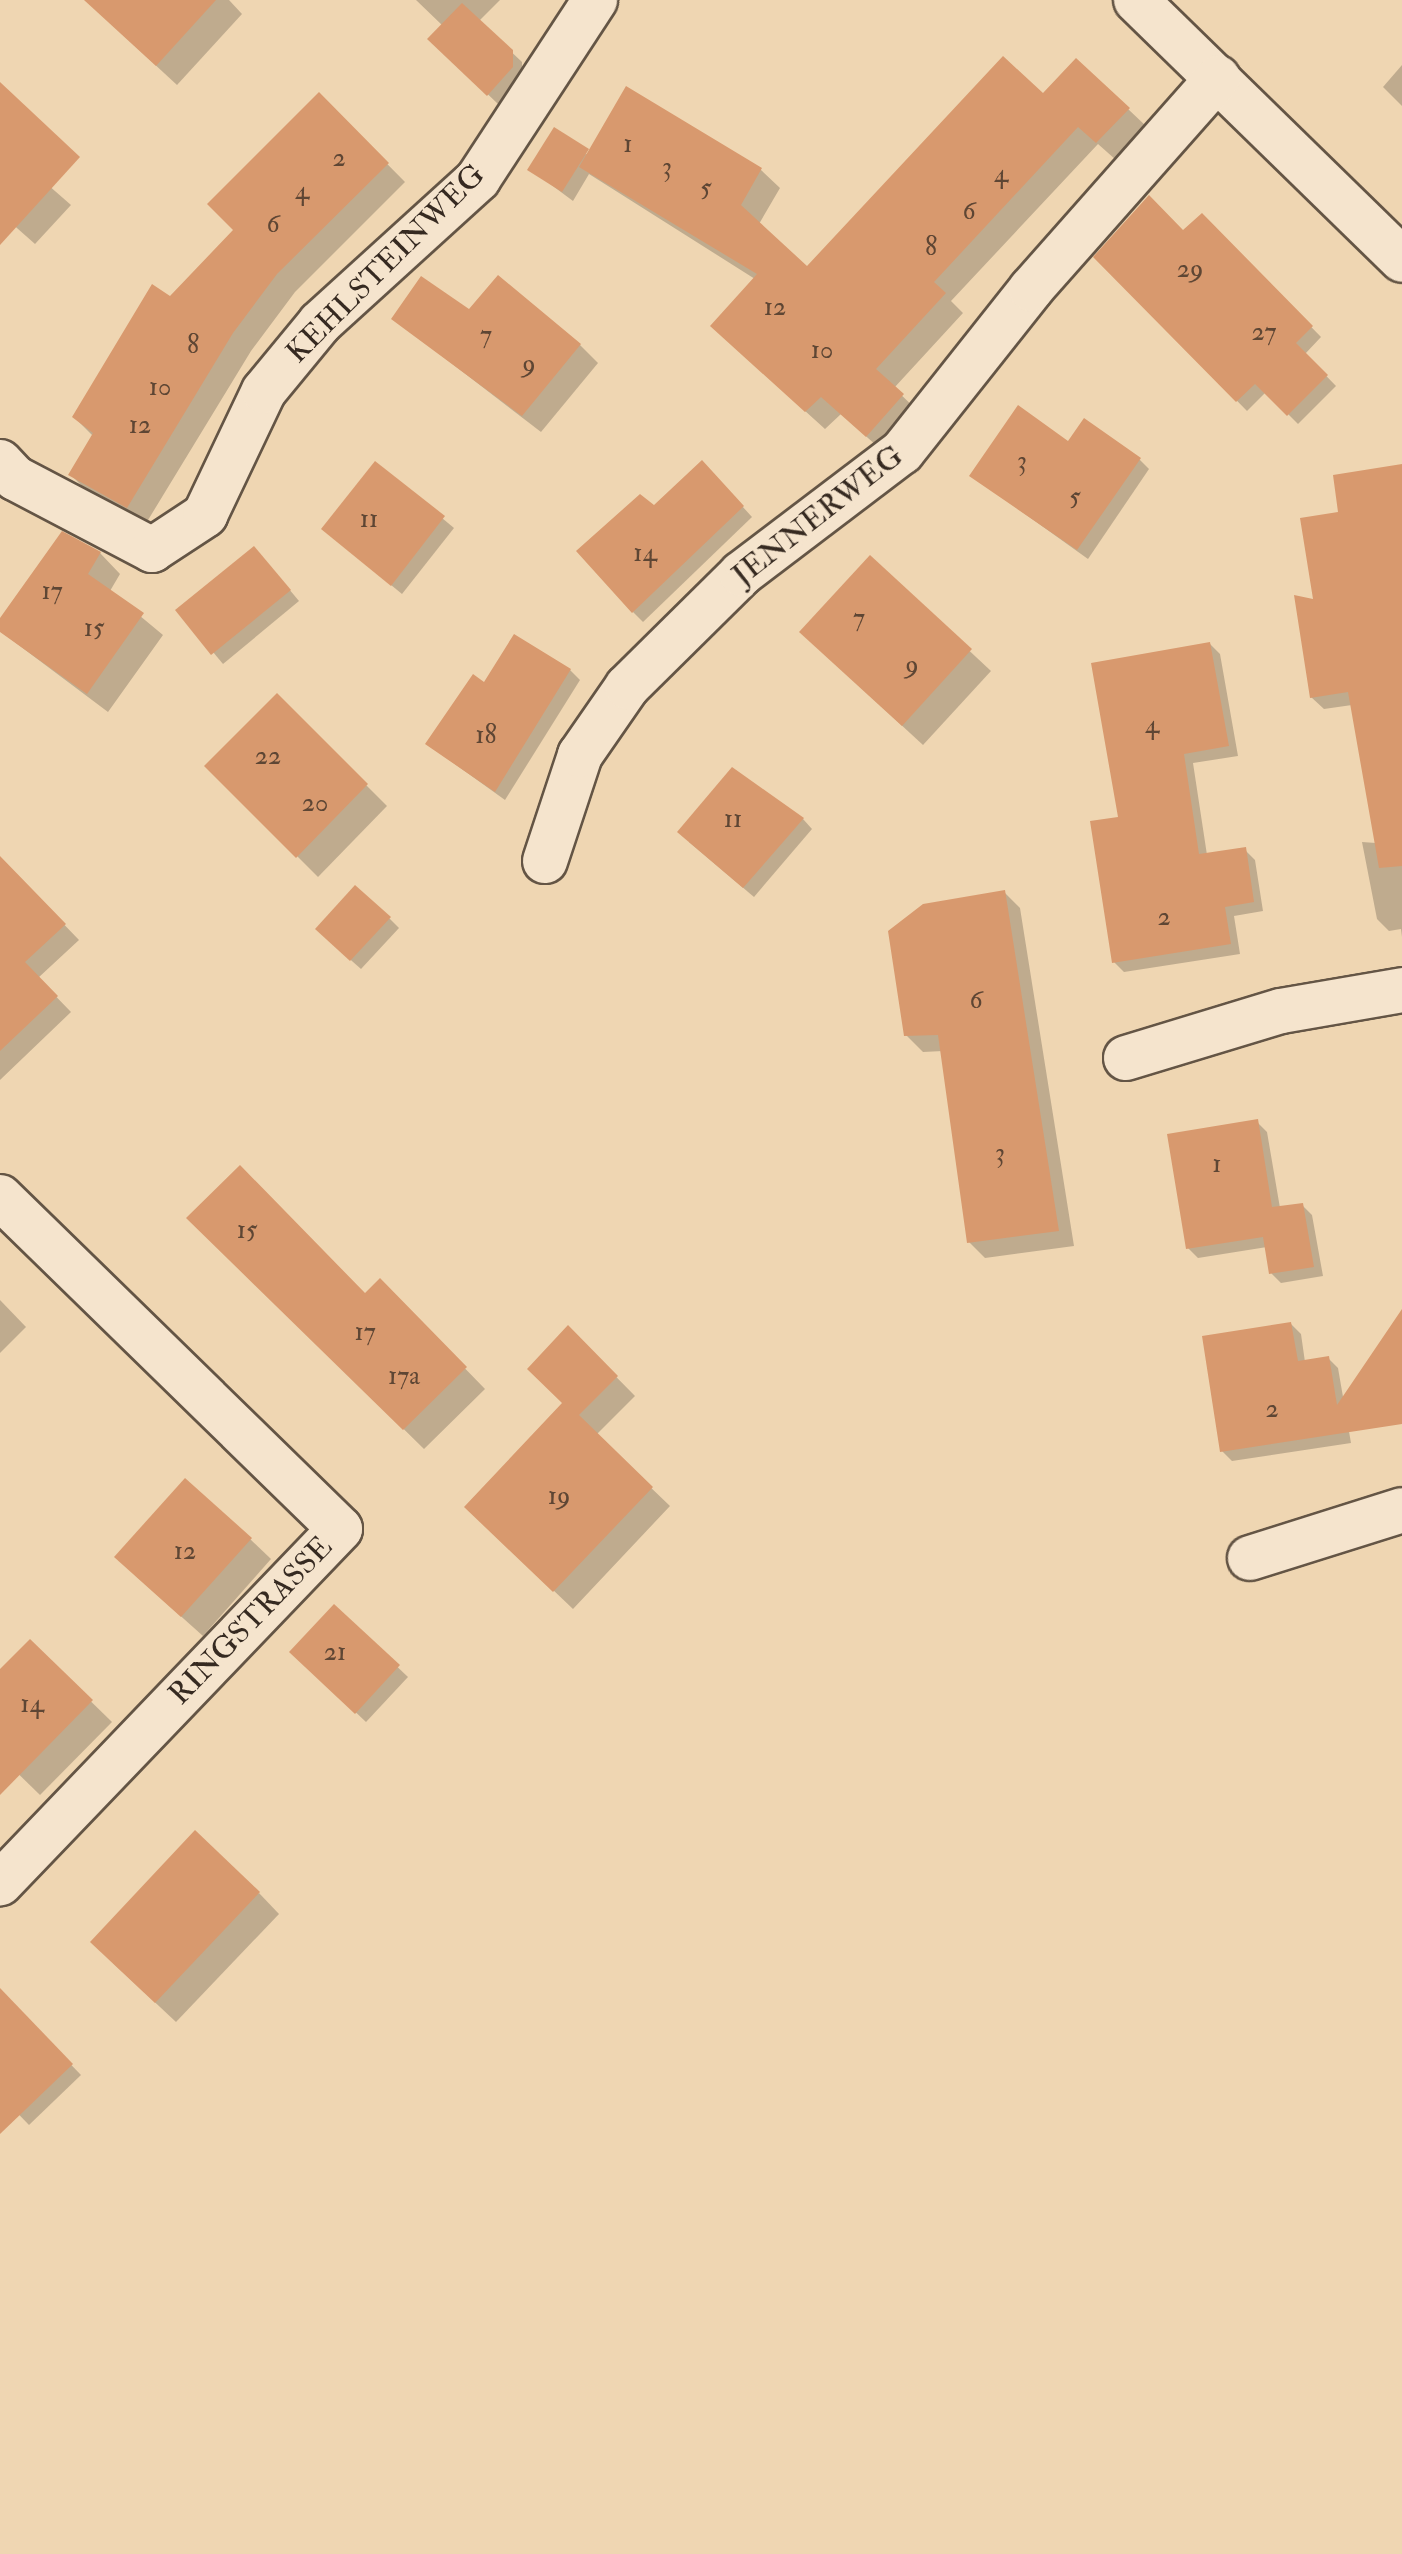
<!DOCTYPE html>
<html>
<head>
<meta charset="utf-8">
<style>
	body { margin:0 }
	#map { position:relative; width:1402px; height:2554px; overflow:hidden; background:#efd6b2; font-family:"IM FELL Double Pica",serif }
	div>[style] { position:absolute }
	.shadow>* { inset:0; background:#0003 }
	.building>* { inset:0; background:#d8996e }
	.roads { filter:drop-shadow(2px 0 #645545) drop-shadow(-2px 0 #645545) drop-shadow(0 2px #645545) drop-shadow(0 -2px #645545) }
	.street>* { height:44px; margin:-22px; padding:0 22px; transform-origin:22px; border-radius:22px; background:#f5e4cd }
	span { translate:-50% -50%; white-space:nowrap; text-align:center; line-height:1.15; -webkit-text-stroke:8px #f5e4cd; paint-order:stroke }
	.number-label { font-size:26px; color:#5e4634 }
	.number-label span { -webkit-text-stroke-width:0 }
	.street-label { font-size:30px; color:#362a21 }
</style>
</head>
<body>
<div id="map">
	<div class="shadow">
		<i style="clip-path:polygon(85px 0,229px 0,242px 14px,177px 85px)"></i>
		<i style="clip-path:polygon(416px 0,500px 0,479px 21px,522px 62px,522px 77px,498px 104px,430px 39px,443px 26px)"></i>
		<i style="clip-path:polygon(1402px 65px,1402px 106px,1383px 87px)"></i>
		<i style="clip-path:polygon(626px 89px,761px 170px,780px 188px,759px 224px,807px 269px,1043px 96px,1128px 109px,1147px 127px,1116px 160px,1098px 144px,951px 301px,963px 313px,894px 388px,921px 414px,886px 454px,841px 414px,825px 429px,731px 344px,755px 279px,589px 174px,573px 201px,530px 169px,590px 153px)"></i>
		<i style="clip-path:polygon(319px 95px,405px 182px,295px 292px,251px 351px,145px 525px,89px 493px,71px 475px,93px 436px,74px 417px,171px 298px,236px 230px)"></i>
		<i style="clip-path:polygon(0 143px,71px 205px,35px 244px,0 213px)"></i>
		<i style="clip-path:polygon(1202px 215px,1321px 337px,1305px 354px,1336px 386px,1298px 424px,1266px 392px,1247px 411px,1096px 257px,1183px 233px)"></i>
		<i style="clip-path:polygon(470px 312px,580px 345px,598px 363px,541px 432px,394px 319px)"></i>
		<i style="clip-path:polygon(1069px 443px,1140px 460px,1149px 469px,1088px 559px,972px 476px)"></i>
		<i style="clip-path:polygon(376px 463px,454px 528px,402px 594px,323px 529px)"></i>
		<i style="clip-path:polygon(1402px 466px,1402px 937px,1401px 929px,1389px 931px,1377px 919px,1362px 842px,1376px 843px,1352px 705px,1324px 709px,1311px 697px,1315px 601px,1341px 513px)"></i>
		<i style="clip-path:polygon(712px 473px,752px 517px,643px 622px,633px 612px,654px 507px)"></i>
		<i style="clip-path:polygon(100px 553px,120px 574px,110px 591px,163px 635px,108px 712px,0 631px,0 621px)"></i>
		<i style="clip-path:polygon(263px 558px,299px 601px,223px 664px,178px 610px)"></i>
		<i style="clip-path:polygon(870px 558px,991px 671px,923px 745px,822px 652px)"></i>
		<i style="clip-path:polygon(1210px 644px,1220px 654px,1238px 756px,1193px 763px,1207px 855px,1245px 850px,1255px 860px,1263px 911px,1234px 916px,1240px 954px,1124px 972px,1114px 962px,1120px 818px)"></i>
		<i style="clip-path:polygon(570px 670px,580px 680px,505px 800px,427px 744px,484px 685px)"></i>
		<i style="clip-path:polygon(277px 696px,387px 806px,318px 877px,207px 766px)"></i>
		<i style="clip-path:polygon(803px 819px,812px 829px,754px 897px,689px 842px)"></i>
		<i style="clip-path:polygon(0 858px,79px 940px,38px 978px,71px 1012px,0 1080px)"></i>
		<i style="clip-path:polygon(1004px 892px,1020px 908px,1074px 1246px,985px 1258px,969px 1242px,943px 1051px,923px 1052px,906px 1035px)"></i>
		<i style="clip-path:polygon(389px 918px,399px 928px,361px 969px,327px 939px)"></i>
		<i style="clip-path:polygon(1257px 1122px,1267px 1132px,1280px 1208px,1302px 1205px,1312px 1215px,1323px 1276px,1281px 1283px,1271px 1273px,1267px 1247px,1198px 1258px,1188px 1248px)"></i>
		<i style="clip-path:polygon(189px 1218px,366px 1295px,380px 1281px,485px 1389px,424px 1449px)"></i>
		<i style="clip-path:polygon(0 1300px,26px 1327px,0 1353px)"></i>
		<i style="clip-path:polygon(1291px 1324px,1301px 1334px,1305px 1362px,1328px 1358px,1338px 1368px,1351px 1443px,1232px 1461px,1222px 1451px)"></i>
		<i style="clip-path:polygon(568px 1328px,635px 1396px,596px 1435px,670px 1506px,573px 1609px,485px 1525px,565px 1404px)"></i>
		<i style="clip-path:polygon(250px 1539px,271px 1559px,203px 1636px,137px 1577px)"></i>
		<i style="clip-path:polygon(334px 1607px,408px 1677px,366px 1722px,292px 1652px)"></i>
		<i style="clip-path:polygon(30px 1642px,112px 1722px,40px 1795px,0 1756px,0 1672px)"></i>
		<i style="clip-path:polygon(259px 1893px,279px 1914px,176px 2022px,113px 1963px)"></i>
		<i style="clip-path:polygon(0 1991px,81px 2075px,29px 2125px,0 2095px)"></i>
	</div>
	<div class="building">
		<i style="clip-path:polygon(84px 0,216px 0,156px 66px)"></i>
		<i style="clip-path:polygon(462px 3px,513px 50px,513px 67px,487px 96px,427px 39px)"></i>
		<i style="clip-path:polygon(1003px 56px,1043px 93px,1076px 58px,1130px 108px,1096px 143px,1078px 127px,934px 282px,946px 293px,876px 369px,904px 394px,866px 437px,821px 397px,805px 412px,710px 326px,757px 274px,579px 167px,626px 86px,762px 168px,741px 205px,807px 266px)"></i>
		<i style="clip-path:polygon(0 82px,80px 157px,0 245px)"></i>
		<i style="clip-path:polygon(319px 92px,389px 163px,277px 274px,233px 333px,127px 508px,68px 475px,93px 433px,72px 417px,152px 284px,170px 296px,233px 230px,207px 204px)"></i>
		<i style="clip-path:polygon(554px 127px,589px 149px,562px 192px,527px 170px)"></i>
		<i style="clip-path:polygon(1149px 195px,1183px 230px,1202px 213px,1313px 326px,1296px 343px,1328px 375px,1287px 416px,1255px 384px,1236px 402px,1093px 257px)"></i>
		<i style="clip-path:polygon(498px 275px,581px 344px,522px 416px,391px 319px,421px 276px,469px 309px)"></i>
		<i style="clip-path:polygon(1018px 405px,1068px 441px,1084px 418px,1141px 458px,1077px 550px,969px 476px)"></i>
		<i style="clip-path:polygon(702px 460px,744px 506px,632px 613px,576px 551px,640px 494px,654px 505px)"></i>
		<i style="clip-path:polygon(375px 461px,445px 516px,391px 586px,321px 529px)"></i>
		<i style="clip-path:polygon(1402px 464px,1402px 866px,1379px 868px,1348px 692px,1310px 698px,1294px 595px,1313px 599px,1300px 518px,1338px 512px,1333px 475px)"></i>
		<i style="clip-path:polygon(62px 531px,101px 552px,88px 574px,144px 613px,87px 694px,0 632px,0 618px)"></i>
		<i style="clip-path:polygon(254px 546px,291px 590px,211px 655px,175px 610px)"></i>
		<i style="clip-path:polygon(870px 555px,972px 649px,902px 726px,799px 632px)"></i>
		<i style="clip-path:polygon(514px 634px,571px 669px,495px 792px,425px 744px,473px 674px,484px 682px)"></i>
		<i style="clip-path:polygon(1210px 642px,1229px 746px,1184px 754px,1199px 854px,1246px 847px,1254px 902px,1225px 907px,1231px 944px,1112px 963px,1090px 821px,1118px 817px,1091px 663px)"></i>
		<i style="clip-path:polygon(277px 693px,368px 784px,296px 858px,204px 766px)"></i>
		<i style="clip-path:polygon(732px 767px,804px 818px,743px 888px,677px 832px)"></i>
		<i style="clip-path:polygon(0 856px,66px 924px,25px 962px,58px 996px,0 1051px)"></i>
		<i style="clip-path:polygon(355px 885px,391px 917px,350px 961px,315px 929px)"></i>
		<i style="clip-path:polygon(1005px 890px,1059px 1231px,967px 1243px,938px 1035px,904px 1036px,888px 931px,923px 904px)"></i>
		<i style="clip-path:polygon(1258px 1119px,1272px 1207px,1303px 1203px,1314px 1267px,1269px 1274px,1263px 1237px,1186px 1249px,1167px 1134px)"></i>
		<i style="clip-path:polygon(240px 1165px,365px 1293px,380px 1278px,467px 1367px,403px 1430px,186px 1218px)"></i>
		<i style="clip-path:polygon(1402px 1309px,1402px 1424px,1220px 1452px,1202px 1336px,1291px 1322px,1298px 1361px,1329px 1356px,1337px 1405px)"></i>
		<i style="clip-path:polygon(568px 1325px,618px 1376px,579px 1415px,653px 1487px,553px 1592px,464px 1507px,562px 1403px,527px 1369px)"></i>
		<i style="clip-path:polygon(185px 1478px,252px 1538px,181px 1617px,114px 1557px)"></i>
		<i style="clip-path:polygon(334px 1604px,400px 1665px,355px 1714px,289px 1652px)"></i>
		<i style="clip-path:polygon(30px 1639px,93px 1700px,0 1795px,0 1669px)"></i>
		<i style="clip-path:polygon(195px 1830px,260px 1892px,155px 2003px,90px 1942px)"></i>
		<i style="clip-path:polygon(0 1988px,73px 2064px,0 2134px)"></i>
	</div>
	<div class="roads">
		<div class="street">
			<i style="left:1136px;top:0;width:372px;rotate:44.3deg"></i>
			<i style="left:0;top:462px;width:22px;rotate:47deg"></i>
			<i style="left:15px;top:478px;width:155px;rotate:27.7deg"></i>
			<i style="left:152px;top:550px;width:64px;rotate:-33.4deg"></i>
			<i style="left:205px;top:515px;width:137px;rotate:-64.6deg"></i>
			<i style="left:264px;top:391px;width:88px;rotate:-50.5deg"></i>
			<i style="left:320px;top:323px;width:214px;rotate:-42.3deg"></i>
			<i style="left:478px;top:179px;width:214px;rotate:-56.8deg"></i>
			<i style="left:545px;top:861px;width:112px;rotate:-71.7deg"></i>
			<i style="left:580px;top:755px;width:83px;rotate:-55.3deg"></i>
			<i style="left:627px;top:687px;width:161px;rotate:-44.7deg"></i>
			<i style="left:741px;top:574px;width:202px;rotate:-37.2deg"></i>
			<i style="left:902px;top:452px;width:208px;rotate:-51.6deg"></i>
			<i style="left:1031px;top:289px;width:282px;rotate:-48.5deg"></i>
			<i style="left:1126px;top:1058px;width:162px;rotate:-16.9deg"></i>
			<i style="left:1281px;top:1011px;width:123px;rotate:-9.8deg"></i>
			<i style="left:0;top:1197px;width:475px;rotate:44.3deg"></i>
			<i style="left:340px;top:1529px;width:491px;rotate:133.8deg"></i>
			<i style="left:1250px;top:1558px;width:159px;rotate:-17.5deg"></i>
		</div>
	</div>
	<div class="number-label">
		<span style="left:628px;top:145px">1</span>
		<span style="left:339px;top:159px">2</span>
		<span style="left:667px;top:168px">3</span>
		<span style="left:1001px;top:175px">4</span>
		<span style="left:706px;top:189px">5</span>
		<span style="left:302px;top:192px">4</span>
		<span style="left:969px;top:212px">6</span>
		<span style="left:273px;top:225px">6</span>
		<span style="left:931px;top:248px">8</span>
		<span style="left:1190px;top:270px">29</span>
		<span style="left:775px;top:308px">12</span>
		<span style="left:1264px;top:333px">27</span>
		<span style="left:486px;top:336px">7</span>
		<span style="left:193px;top:346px">8</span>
		<span style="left:822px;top:351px">10</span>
		<span style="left:529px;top:365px">9</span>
		<span style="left:160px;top:388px">10</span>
		<span style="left:140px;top:426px">12</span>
		<span style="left:1022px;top:462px">3</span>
		<span style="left:1075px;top:498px">5</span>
		<span style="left:369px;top:520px">11</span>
		<span style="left:645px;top:554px">14</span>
		<span style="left:52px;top:592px">17</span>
		<span style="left:859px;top:619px">7</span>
		<span style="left:94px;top:629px">15</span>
		<span style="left:912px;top:666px">9</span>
		<span style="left:1152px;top:726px">4</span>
		<span style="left:486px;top:736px">18</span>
		<span style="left:268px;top:757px">22</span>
		<span style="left:315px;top:804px">20</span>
		<span style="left:733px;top:820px">11</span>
		<span style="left:1164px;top:918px">2</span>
		<span style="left:976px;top:1001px">6</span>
		<span style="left:1000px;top:1154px">3</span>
		<span style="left:1217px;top:1165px">1</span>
		<span style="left:247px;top:1231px">15</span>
		<span style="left:365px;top:1333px">17</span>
		<span style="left:404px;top:1377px">17a</span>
		<span style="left:1272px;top:1410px">2</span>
		<span style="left:559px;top:1497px">19</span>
		<span style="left:185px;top:1552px">12</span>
		<span style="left:335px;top:1653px">21</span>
		<span style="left:32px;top:1705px">14</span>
	</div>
	<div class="street-label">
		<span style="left:386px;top:264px;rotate:-45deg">KEHLSTEINWEG</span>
		<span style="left:818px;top:516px;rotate:-38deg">JENNERWEG</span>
		<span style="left:251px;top:1621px;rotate:-46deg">RINGSTRASSE</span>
	</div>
</div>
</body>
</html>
